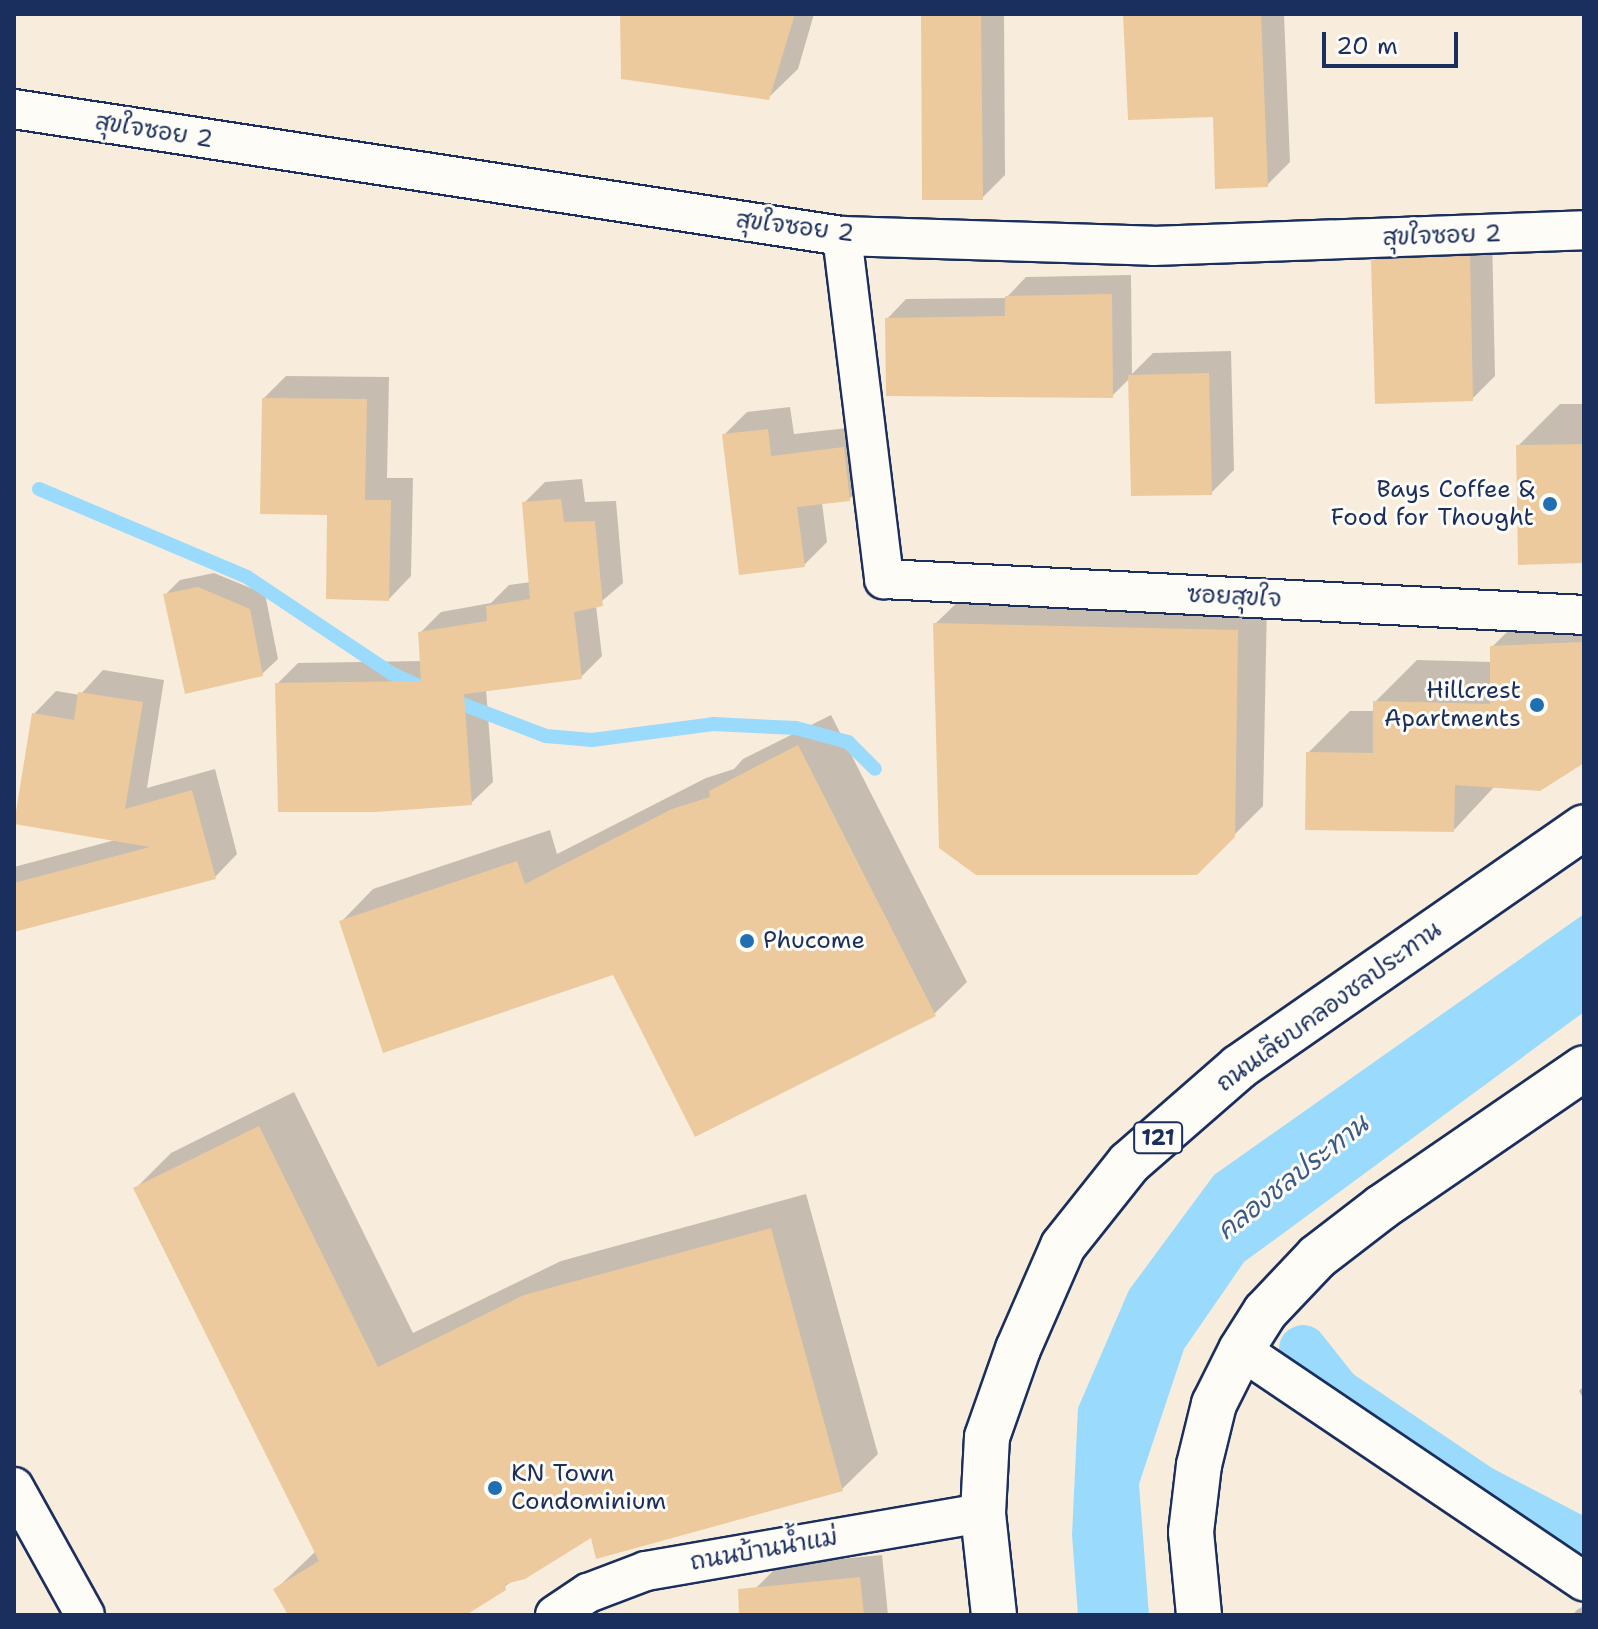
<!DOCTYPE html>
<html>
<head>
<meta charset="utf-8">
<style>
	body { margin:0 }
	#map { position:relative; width:1598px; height:1629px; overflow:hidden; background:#f8eddc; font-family:"Shantell Sans","Playpen Sans Thai",sans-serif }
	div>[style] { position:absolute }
	.water>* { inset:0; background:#9adafc }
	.shadow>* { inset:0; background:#0003 }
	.stream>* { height:14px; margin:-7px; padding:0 7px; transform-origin:7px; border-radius:7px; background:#9adafc }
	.canal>* { height:48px; margin:-24px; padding:0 24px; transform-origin:24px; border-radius:24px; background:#9adafc }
	.building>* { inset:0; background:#edca9e }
	.roads { filter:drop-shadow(2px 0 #1b2f5e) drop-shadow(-2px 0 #1b2f5e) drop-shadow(0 2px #1b2f5e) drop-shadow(0 -2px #1b2f5e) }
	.minor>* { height:38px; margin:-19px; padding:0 19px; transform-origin:19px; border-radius:19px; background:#fdfcf7 }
	.primary>* { height:44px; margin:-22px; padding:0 22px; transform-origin:22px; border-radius:22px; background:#fdfcf7 }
	.dots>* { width:22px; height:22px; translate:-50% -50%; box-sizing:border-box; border:4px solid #fdfcf7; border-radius:50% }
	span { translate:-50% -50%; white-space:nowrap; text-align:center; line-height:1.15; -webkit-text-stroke:6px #fdfcf7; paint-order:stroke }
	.shield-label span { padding:2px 6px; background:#fdfcf7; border:2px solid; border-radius:6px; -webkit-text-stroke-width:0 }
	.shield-label { font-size:22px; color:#1b2f5e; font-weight:700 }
	.street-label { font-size:24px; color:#1b2f5e }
	.poi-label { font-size:24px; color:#1b2f5e }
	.right { translate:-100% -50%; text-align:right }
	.left { translate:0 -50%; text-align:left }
	.water-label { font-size:26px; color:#3b5a86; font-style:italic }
	.frame { position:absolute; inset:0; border:16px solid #1b2f5e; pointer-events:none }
	.scale { position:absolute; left:1322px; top:32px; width:136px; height:36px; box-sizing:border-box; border:4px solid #1b2f5e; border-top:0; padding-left:10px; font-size:24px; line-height:28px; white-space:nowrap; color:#1b2f5e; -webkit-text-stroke:6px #fdfcf7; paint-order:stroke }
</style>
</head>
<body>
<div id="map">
	<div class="water">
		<i style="clip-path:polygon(1584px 914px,1584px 1012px,1244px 1262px,1184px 1349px,1139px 1484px,1149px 1615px,1078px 1615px,1072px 1535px,1078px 1408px,1129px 1290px,1214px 1175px)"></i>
	</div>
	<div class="shadow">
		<i style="clip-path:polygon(622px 14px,814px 14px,798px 69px,768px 98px)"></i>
		<i style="clip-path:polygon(923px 14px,1004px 14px,1005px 175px,982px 198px)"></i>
		<i style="clip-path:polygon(1125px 14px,1284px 14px,1290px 162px,1267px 185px,1214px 115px)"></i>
		<i style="clip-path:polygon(1492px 234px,1495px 376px,1472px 399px,1373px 261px,1396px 238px)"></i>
		<i style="clip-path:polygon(1131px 275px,1132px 374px,1153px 353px,1231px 351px,1234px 470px,1211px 493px,1130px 378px,1112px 396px,887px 319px,906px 299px,1006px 298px,1026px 277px)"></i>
		<i style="clip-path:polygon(286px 376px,389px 377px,387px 478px,413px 478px,411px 576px,389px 599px,329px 513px,264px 398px)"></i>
		<i style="clip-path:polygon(1560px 404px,1584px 404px,1584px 561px,1518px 446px)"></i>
		<i style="clip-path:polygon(790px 407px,794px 434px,866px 426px,872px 477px,849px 499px,822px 503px,827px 542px,804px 565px,724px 435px,747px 412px)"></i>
		<i style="clip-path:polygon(582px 479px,585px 502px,616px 501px,623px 583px,596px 606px,602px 656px,581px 677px,486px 689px,493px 782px,471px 803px,277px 684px,298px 663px,422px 661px,420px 633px,441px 612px,491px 603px,509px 585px,531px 582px,524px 503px,545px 482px)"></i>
		<i style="clip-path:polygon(214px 573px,265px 594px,278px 659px,262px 674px,165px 595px,180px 580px)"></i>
		<i style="clip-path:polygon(965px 595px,1267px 601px,1263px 806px,1196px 873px,935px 624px)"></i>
		<i style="clip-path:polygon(1584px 603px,1584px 761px,1495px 786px,1454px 830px,1308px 753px,1350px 711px,1375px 711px,1375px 702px,1417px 660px,1492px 662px,1492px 647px,1534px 605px)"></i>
		<i style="clip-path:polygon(103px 670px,164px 680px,147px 788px,215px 769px,237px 854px,215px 877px,14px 930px,14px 867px,119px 839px,34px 714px,56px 691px,80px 695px)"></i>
		<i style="clip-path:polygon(831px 715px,967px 982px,934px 1014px,614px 973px,341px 922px,373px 889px,550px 830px,557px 854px,706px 778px,734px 769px,743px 759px)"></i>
		<i style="clip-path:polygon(294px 1092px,413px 1333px,561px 1261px,806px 1194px,878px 1454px,842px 1489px,592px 1535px,514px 1580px,462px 1615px,291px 1615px,275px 1590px,316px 1551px,136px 1188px,171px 1153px)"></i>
		<i style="clip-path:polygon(1584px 1386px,1584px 1400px,1579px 1391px)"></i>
		<i style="clip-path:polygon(882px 1555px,888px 1615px,758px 1615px,756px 1588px,779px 1565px)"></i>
		<i style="clip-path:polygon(1584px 1606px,1584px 1615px,1572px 1615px,1578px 1609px)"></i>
	</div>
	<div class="stream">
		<i style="left:39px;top:489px;width:226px;rotate:22.9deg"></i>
		<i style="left:247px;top:577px;width:173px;rotate:33.7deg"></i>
		<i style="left:391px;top:673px;width:38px;rotate:25deg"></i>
		<i style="left:449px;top:699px;width:104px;rotate:20.9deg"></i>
		<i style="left:546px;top:736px;width:46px;rotate:5deg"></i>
		<i style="left:592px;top:740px;width:122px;rotate:-7.5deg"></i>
		<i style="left:713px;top:724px;width:83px;rotate:2.8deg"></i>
		<i style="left:796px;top:728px;width:54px;rotate:15.1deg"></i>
		<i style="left:848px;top:742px;width:38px;rotate:45deg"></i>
	</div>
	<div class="canal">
		<i style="left:1303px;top:1349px;width:55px;rotate:51.7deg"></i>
		<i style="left:1337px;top:1392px;width:175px;rotate:34.1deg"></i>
		<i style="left:1482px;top:1490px;width:115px;rotate:27.5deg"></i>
	</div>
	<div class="building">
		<i style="clip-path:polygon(620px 14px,795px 14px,769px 100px,621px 79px)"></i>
		<i style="clip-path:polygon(921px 14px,981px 14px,983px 200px,922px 200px)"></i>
		<i style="clip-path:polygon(1123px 14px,1261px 14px,1268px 187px,1215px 189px,1213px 117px,1128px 120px)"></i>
		<i style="clip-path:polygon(1470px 256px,1473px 401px,1375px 404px,1371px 260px)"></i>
		<i style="clip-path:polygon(1112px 294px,1113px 398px,886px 396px,885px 318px,1005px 316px,1005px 296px)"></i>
		<i style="clip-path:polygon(1209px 373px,1212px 495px,1131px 496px,1128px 375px)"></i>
		<i style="clip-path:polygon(262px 398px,367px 399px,365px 500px,391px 500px,389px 601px,326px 599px,327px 515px,260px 514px)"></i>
		<i style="clip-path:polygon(768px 429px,771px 456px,844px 447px,850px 501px,797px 507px,805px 567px,739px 575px,722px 434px)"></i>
		<i style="clip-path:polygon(1584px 444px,1584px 563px,1518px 565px,1516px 445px)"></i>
		<i style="clip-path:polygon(561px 499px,564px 522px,595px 521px,603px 606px,574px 612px,582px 679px,464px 694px,472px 805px,376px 812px,278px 812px,275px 683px,421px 681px,418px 632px,487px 621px,486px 606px,530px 599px,522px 502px)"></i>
		<i style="clip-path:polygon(198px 587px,250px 609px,263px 676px,185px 694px,163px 594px)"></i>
		<i style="clip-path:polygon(933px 623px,1238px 630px,1235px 837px,1197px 875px,976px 875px,939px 848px)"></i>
		<i style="clip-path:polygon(1584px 642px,1584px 763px,1540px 791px,1455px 785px,1454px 832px,1305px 830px,1306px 752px,1373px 753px,1373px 701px,1490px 704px,1490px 646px)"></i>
		<i style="clip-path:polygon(78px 692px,143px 702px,125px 809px,192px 790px,216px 879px,14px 932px,14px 883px,150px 847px,14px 824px,32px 713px,74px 720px)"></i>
		<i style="clip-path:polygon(798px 745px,936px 1016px,695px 1137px,613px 975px,383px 1053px,339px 921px,517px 861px,525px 884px,672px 809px,710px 797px,709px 791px)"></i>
		<i style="clip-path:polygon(259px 1126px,378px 1367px,524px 1295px,771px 1228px,843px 1491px,596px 1559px,591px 1538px,525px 1579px,505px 1584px,506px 1590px,466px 1615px,288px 1615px,273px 1589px,319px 1561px,133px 1188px)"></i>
		<i style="clip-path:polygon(860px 1577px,864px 1615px,739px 1615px,738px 1589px)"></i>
	</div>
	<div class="roads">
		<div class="minor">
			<i style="left:14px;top:109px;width:838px;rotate:8.72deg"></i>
			<i style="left:842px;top:236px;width:311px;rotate:1.8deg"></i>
			<i style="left:1153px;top:246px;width:431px;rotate:-2.1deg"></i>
			<i style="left:842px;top:236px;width:346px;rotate:83deg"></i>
			<i style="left:884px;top:579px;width:701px;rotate:2.94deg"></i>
			<i style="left:1241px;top:1350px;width:414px;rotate:34deg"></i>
			<i style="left:14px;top:1487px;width:146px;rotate:61deg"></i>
			<i style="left:555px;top:1615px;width:40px;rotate:-34deg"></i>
			<i style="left:588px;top:1593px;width:62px;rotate:-20.8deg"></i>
			<i style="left:646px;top:1571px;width:342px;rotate:-9.8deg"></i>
		</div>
		<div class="primary">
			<i style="left:994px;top:1615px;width:103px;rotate:-96.2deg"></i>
			<i style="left:983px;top:1513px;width:76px;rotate:-87deg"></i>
			<i style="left:987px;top:1437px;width:93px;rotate:-70.6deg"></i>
			<i style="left:1018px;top:1349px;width:112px;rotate:-66.4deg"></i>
			<i style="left:1063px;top:1246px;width:106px;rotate:-51.5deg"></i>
			<i style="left:1129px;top:1163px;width:146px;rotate:-41.1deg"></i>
			<i style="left:1239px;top:1067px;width:420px;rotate:-34.8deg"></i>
			<i style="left:1199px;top:1615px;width:83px;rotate:-95.5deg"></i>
			<i style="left:1191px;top:1532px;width:67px;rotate:-83.2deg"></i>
			<i style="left:1199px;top:1465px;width:63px;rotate:-76.2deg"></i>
			<i style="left:1214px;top:1404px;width:60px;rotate:-63.4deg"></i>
			<i style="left:1241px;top:1350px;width:45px;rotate:-57.7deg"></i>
			<i style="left:1265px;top:1312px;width:76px;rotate:-46.6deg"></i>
			<i style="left:1317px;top:1257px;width:82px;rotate:-37.6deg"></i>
			<i style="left:1382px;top:1207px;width:245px;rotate:-34.5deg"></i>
		</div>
	</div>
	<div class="dots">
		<i style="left:1550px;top:504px;background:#1f6fb2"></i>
		<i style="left:1537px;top:705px;background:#1f6fb2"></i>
		<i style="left:747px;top:941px;background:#1f6fb2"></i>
		<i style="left:495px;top:1488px;background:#1f6fb2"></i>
	</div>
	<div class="shield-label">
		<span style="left:1158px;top:1138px">121</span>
	</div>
	<div class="street-label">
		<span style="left:154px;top:131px;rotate:9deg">สุขใจซอย 2</span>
		<span style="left:795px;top:227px;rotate:7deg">สุขใจซอย 2</span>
		<span style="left:1442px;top:236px;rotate:-2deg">สุขใจซอย 2</span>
		<span style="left:1234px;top:597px;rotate:3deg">ซอยสุขใจ</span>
		<span style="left:1329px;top:1007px;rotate:-36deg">ถนนเลียบคลองชลประทาน</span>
		<span style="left:764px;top:1550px;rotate:-10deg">ถนนบ้านน้ำแม่</span>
	</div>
	<div class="poi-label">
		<span class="right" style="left:1534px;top:504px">Bays Coffee &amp;<br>Food for Thought</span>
		<span class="right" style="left:1521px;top:705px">Hillcrest<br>Apartments</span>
		<span class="left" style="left:763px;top:941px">Phucome</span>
		<span class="left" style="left:511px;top:1488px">KN Town<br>Condominium</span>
	</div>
	<div class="water-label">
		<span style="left:1292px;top:1177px;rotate:-38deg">คลองชลประทาน</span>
	</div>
	<div class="frame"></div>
	<div class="scale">20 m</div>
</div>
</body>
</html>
